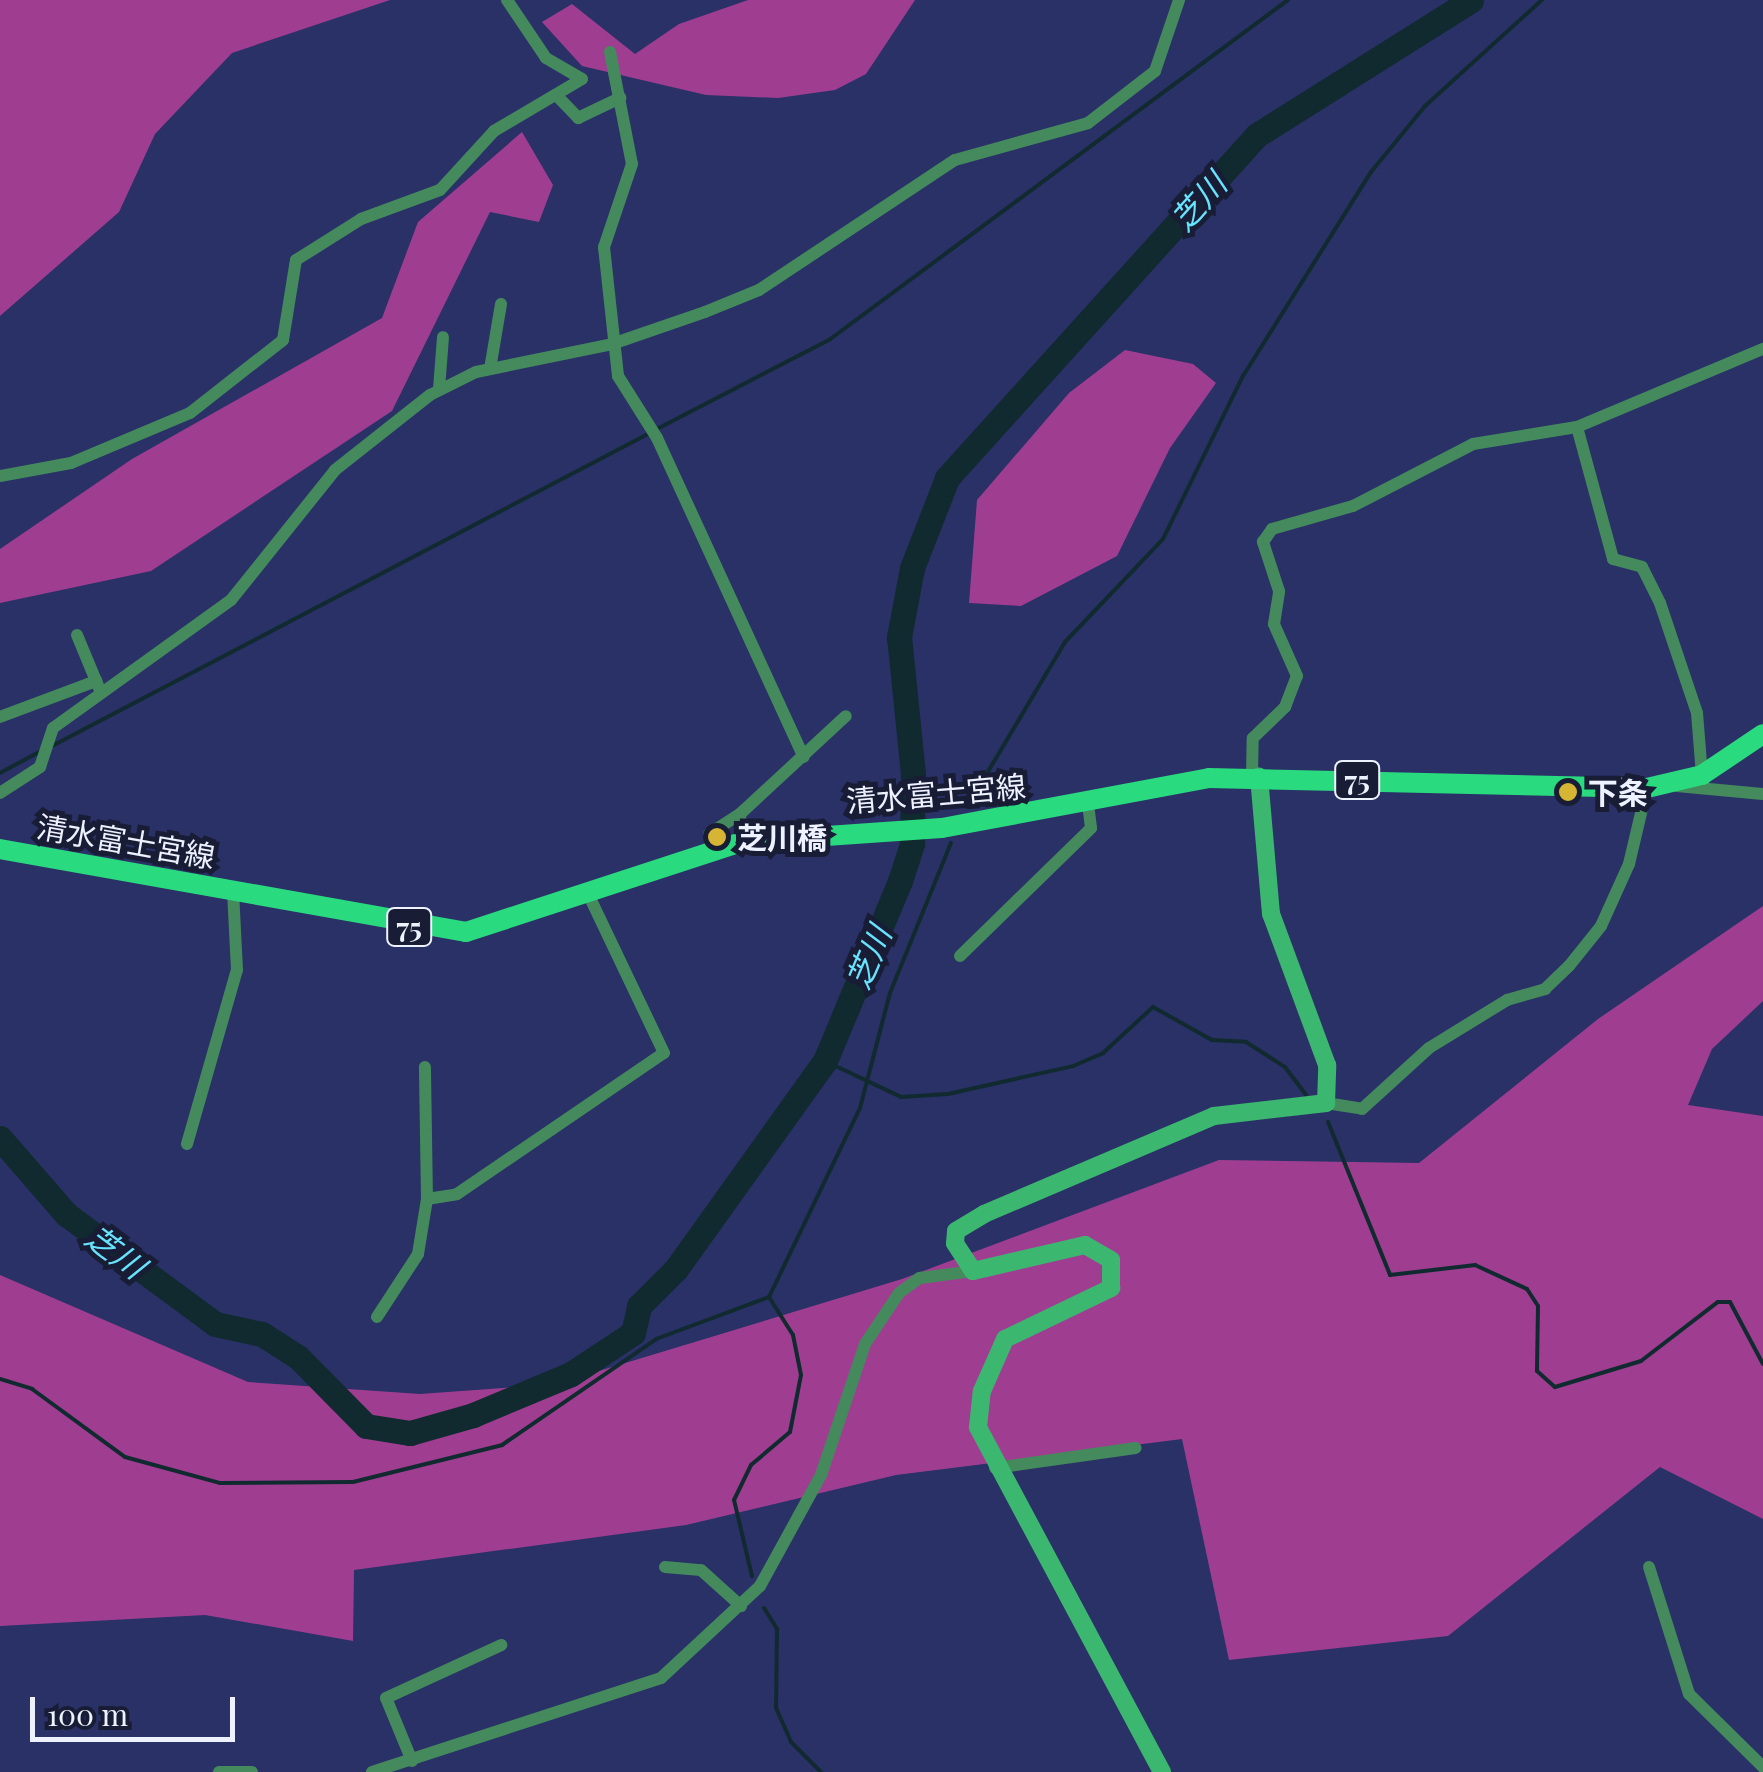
<!DOCTYPE html>
<html>
<head>
<meta charset="utf-8">
<style>
	body { margin:0 }
	#map { position:relative; width:1763px; height:1772px; overflow:hidden; background:#293167; font-family:"Playfair Display","Noto Sans JP",serif }
	div>[style] { position:absolute }
	.forest>* { inset:0; background:#9f3e91 }
	.stream>* { height:4px; margin:-2px; padding:0 2px; transform-origin:2px; border-radius:2px; background:#112a30 }
	.river>* { height:25px; margin:-12.5px; padding:0 12.5px; transform-origin:12.5px; border-radius:12.5px; background:#112a30 }
	.street>* { height:12px; margin:-6px; padding:0 6px; transform-origin:6px; border-radius:6px; background:#448a5d }
	.secondary>* { height:18px; margin:-9px; padding:0 9px; transform-origin:9px; border-radius:9px; background:#3cb770 }
	.primary>* { height:20px; margin:-10px; padding:0 10px; transform-origin:10px; border-radius:10px; background:#2ada7e }
	.dots>* { width:28px; height:28px; translate:-50% -50%; box-sizing:border-box; border:5px solid #181d35; border-radius:50% }
	span { translate:-50% -50%; white-space:nowrap; text-align:center; line-height:1.15; -webkit-text-stroke:10px #181d35; paint-order:stroke }
	.shield-label span { padding:2px 8px; background:#181d35; border:2px solid; border-radius:8px; -webkit-text-stroke-width:0 }
	.shield-label { font-size:28px; color:#eef1ff; font-weight:700 }
	.poi-label { font-size:30px; color:#eef1ff; font-weight:700 }
	.left { translate:0 -50%; text-align:left }
	.street-label { font-size:30px; color:#eef1ff }
	.water-label { font-size:32px; color:#67e3fd; font-style:italic }
	.scale { position:absolute; left:30px; top:1697px; width:205px; height:45px; box-sizing:border-box; border:5px solid #eef1ff; border-top:0; padding-left:12px; font-size:30px; line-height:35px; white-space:nowrap; color:#eef1ff; -webkit-text-stroke:8px #181d35; paint-order:stroke }
</style>
</head>
<body>
<div id="map">
	<div class="forest">
		<i style="clip-path:polygon(0 0,390px 0,232px 53px,155px 134px,119px 212px,0 316px)"></i>
		<i style="clip-path:polygon(748px 0,915px 0,866px 74px,835px 90px,778px 98px,706px 95px,582px 66px,542px 22px,572px 4px,635px 54px,679px 24px)"></i>
		<i style="clip-path:polygon(522px 132px,553px 185px,539px 222px,490px 212px,392px 411px,151px 571px,0 603px,0 549px,132px 459px,382px 318px,418px 222px)"></i>
		<i style="clip-path:polygon(1125px 350px,1193px 364px,1216px 383px,1170px 448px,1117px 556px,1021px 606px,969px 603px,977px 500px,1069px 393px)"></i>
		<i style="clip-path:polygon(1763px 906px,1763px 1001px,1712px 1049px,1688px 1105px,1763px 1116px,1763px 1519px,1660px 1467px,1448px 1636px,1229px 1660px,1182px 1439px,896px 1475px,686px 1525px,354px 1570px,353px 1641px,205px 1615px,0 1626px,0 1275px,248px 1382px,420px 1394px,556px 1384px,902px 1279px,1219px 1160px,1419px 1163px,1598px 1019px)"></i>
	</div>
	<div class="stream">
		<i style="left:657px;top:429px;width:194px;rotate:-27.4deg"></i>
		<i style="left:829px;top:340px;width:571px;rotate:-36.53deg"></i>
		<i style="left:50px;top:747px;width:675px;rotate:-27.63deg"></i>
		<i style="left:0;top:773px;width:47px;rotate:-28.2deg"></i>
		<i style="left:967px;top:807px;width:192px;rotate:-59.3deg"></i>
		<i style="left:1065px;top:642px;width:142px;rotate:-46.4deg"></i>
		<i style="left:1163px;top:539px;width:182px;rotate:-63.9deg"></i>
		<i style="left:1243px;top:376px;width:241px;rotate:-57.9deg"></i>
		<i style="left:1371px;top:172px;width:85px;rotate:-50.7deg"></i>
		<i style="left:1425px;top:106px;width:158px;rotate:-42.2deg"></i>
		<i style="left:825px;top:1061px;width:84px;rotate:25.3deg"></i>
		<i style="left:901px;top:1097px;width:47px;rotate:-3.7deg"></i>
		<i style="left:948px;top:1094px;width:128px;rotate:-12.6deg"></i>
		<i style="left:1073px;top:1066px;width:33px;rotate:-23deg"></i>
		<i style="left:1103px;top:1053px;width:68px;rotate:-42.6deg"></i>
		<i style="left:1153px;top:1007px;width:68px;rotate:29.2deg"></i>
		<i style="left:1212px;top:1040px;width:34px;rotate:3deg"></i>
		<i style="left:1246px;top:1042px;width:46px;rotate:32.7deg"></i>
		<i style="left:1285px;top:1067px;width:35px;rotate:53deg"></i>
		<i style="left:1328px;top:1122px;width:165px;rotate:67.9deg"></i>
		<i style="left:1390px;top:1275px;width:86px;rotate:-6.7deg"></i>
		<i style="left:1475px;top:1265px;width:57px;rotate:24.8deg"></i>
		<i style="left:1527px;top:1289px;width:20px;rotate:57deg"></i>
		<i style="left:1538px;top:1306px;width:65px;rotate:90.9deg"></i>
		<i style="left:1537px;top:1371px;width:24px;rotate:42deg"></i>
		<i style="left:1555px;top:1387px;width:90px;rotate:-16.8deg"></i>
		<i style="left:1641px;top:1361px;width:97px;rotate:-37.5deg"></i>
		<i style="left:1718px;top:1302px;width:12px"></i>
		<i style="left:1730px;top:1302px;width:70px;rotate:62deg"></i>
		<i style="left:0;top:1379px;width:34px;rotate:17deg"></i>
		<i style="left:32px;top:1389px;width:115px;rotate:36.2deg"></i>
		<i style="left:125px;top:1457px;width:98px;rotate:15.3deg"></i>
		<i style="left:220px;top:1483px;width:133px;rotate:-0.4deg"></i>
		<i style="left:353px;top:1482px;width:154px;rotate:-13.9deg"></i>
		<i style="left:502px;top:1445px;width:187px;rotate:-34.5deg"></i>
		<i style="left:656px;top:1339px;width:121px;rotate:-20.4deg"></i>
		<i style="left:769px;top:1297px;width:210px;rotate:-64.3deg"></i>
		<i style="left:860px;top:1108px;width:119px;rotate:-75.4deg"></i>
		<i style="left:890px;top:993px;width:162px;rotate:-67.9deg"></i>
		<i style="left:752px;top:1576px;width:78px;rotate:-103.3deg"></i>
		<i style="left:734px;top:1500px;width:39px;rotate:-64deg"></i>
		<i style="left:751px;top:1465px;width:51px;rotate:-40.2deg"></i>
		<i style="left:790px;top:1432px;width:58px;rotate:-79.1deg"></i>
		<i style="left:801px;top:1375px;width:41px;rotate:-101.3deg"></i>
		<i style="left:793px;top:1335px;width:45px;rotate:-122.3deg"></i>
		<i style="left:764px;top:1608px;width:25px;rotate:58deg"></i>
		<i style="left:777px;top:1629px;width:79px;rotate:90.7deg"></i>
		<i style="left:776px;top:1708px;width:37px;rotate:66deg"></i>
		<i style="left:791px;top:1742px;width:42px;rotate:45deg"></i>
	</div>
	<div class="river">
		<i style="left:0;top:1138px;width:101px;rotate:49deg"></i>
		<i style="left:66px;top:1214px;width:185px;rotate:36.4deg"></i>
		<i style="left:215px;top:1324px;width:48px;rotate:12deg"></i>
		<i style="left:262px;top:1334px;width:43px;rotate:32.6deg"></i>
		<i style="left:298px;top:1357px;width:97px;rotate:45.4deg"></i>
		<i style="left:366px;top:1426px;width:45px;rotate:9deg"></i>
		<i style="left:410px;top:1433px;width:66px;rotate:-15.9deg"></i>
		<i style="left:473px;top:1415px;width:106px;rotate:-22.7deg"></i>
		<i style="left:571px;top:1374px;width:74px;rotate:-33.5deg"></i>
		<i style="left:633px;top:1333px;width:28px;rotate:-77deg"></i>
		<i style="left:639px;top:1306px;width:52px;rotate:-45deg"></i>
		<i style="left:676px;top:1269px;width:256px;rotate:-54.4deg"></i>
		<i style="left:825px;top:1061px;width:195px;rotate:-67.4deg"></i>
		<i style="left:900px;top:881px;width:40px;rotate:-72deg"></i>
		<i style="left:912px;top:843px;width:69px;rotate:-89.2deg"></i>
		<i style="left:913px;top:774px;width:138px;rotate:-95.8deg"></i>
		<i style="left:899px;top:637px;width:70px;rotate:-79.3deg"></i>
		<i style="left:912px;top:568px;width:97px;rotate:-68.7deg"></i>
		<i style="left:947px;top:478px;width:462px;rotate:-47.9deg"></i>
		<i style="left:1257px;top:135px;width:253px;rotate:-32.2deg"></i>
	</div>
	<div class="street">
		<i style="left:610px;top:52px;width:114px;rotate:78.9deg"></i>
		<i style="left:632px;top:164px;width:88px;rotate:108.6deg"></i>
		<i style="left:604px;top:247px;width:130px;rotate:83.8deg"></i>
		<i style="left:618px;top:376px;width:73px;rotate:57.8deg"></i>
		<i style="left:657px;top:438px;width:351px;rotate:65.3deg"></i>
		<i style="left:559px;top:98px;width:28px;rotate:46deg"></i>
		<i style="left:578px;top:118px;width:47px;rotate:-25.5deg"></i>
		<i style="left:490px;top:369px;width:66px;rotate:-80.4deg"></i>
		<i style="left:439px;top:389px;width:52px;rotate:-85.6deg"></i>
		<i style="left:1577px;top:427px;width:137px;rotate:74.7deg"></i>
		<i style="left:1613px;top:559px;width:30px;rotate:15deg"></i>
		<i style="left:1642px;top:567px;width:40px;rotate:63.4deg"></i>
		<i style="left:1660px;top:603px;width:116px;rotate:71.4deg"></i>
		<i style="left:1697px;top:713px;width:62px;rotate:85.4deg"></i>
		<i style="left:0;top:476px;width:72px;rotate:-10.4deg"></i>
		<i style="left:71px;top:463px;width:129px;rotate:-22.8deg"></i>
		<i style="left:190px;top:413px;width:118px;rotate:-38.1deg"></i>
		<i style="left:283px;top:340px;width:81px;rotate:-80.8deg"></i>
		<i style="left:296px;top:260px;width:77px;rotate:-32.2deg"></i>
		<i style="left:361px;top:219px;width:84px;rotate:-20.2deg"></i>
		<i style="left:440px;top:190px;width:80px;rotate:-47.5deg"></i>
		<i style="left:494px;top:131px;width:102px;rotate:-30.6deg"></i>
		<i style="left:582px;top:79px;width:42px;rotate:-149.7deg"></i>
		<i style="left:546px;top:58px;width:70px;rotate:-123.9deg"></i>
		<i style="left:77px;top:635px;width:57px;rotate:67.5deg"></i>
		<i style="left:0;top:717px;width:103px;rotate:-20.6deg"></i>
		<i style="left:1252px;top:777px;width:39px;rotate:-89deg"></i>
		<i style="left:1253px;top:738px;width:45px;rotate:-44.1deg"></i>
		<i style="left:1285px;top:707px;width:33px;rotate:-69deg"></i>
		<i style="left:1297px;top:676px;width:57px;rotate:-113.9deg"></i>
		<i style="left:1274px;top:624px;width:33px;rotate:-81deg"></i>
		<i style="left:1279px;top:591px;width:52px;rotate:-108.1deg"></i>
		<i style="left:1263px;top:542px;width:16px;rotate:-55deg"></i>
		<i style="left:1272px;top:529px;width:84px;rotate:-15.9deg"></i>
		<i style="left:1353px;top:506px;width:135px;rotate:-27.3deg"></i>
		<i style="left:1473px;top:444px;width:105px;rotate:-9.3deg"></i>
		<i style="left:1577px;top:427px;width:202px;rotate:-22.8deg"></i>
		<i style="left:1677px;top:786px;width:86px;rotate:5.3deg"></i>
		<i style="left:0;top:793px;width:48px;rotate:-33deg"></i>
		<i style="left:40px;top:767px;width:41px;rotate:-71.6deg"></i>
		<i style="left:53px;top:728px;width:219px;rotate:-35.7deg"></i>
		<i style="left:231px;top:600px;width:166px;rotate:-51.3deg"></i>
		<i style="left:335px;top:470px;width:121px;rotate:-38.3deg"></i>
		<i style="left:430px;top:395px;width:51px;rotate:-26.6deg"></i>
		<i style="left:476px;top:372px;width:139px;rotate:-11.6deg"></i>
		<i style="left:612px;top:344px;width:98px;rotate:-19deg"></i>
		<i style="left:705px;top:312px;width:58px;rotate:-22.2deg"></i>
		<i style="left:759px;top:290px;width:235px;rotate:-33.6deg"></i>
		<i style="left:955px;top:160px;width:138px;rotate:-15.5deg"></i>
		<i style="left:1088px;top:123px;width:85px;rotate:-37.8deg"></i>
		<i style="left:1155px;top:71px;width:75px;rotate:-71.3deg"></i>
		<i style="left:709px;top:834px;width:37px;rotate:-33deg"></i>
		<i style="left:741px;top:842px;width:28px;rotate:-92deg"></i>
		<i style="left:740px;top:814px;width:144px;rotate:-42.8deg"></i>
		<i style="left:960px;top:956px;width:183px;rotate:-44.3deg"></i>
		<i style="left:1091px;top:828px;width:24px;rotate:-97deg"></i>
		<i style="left:1326px;top:1103px;width:36px;rotate:9deg"></i>
		<i style="left:1362px;top:1109px;width:91px;rotate:-42.3deg"></i>
		<i style="left:1429px;top:1048px;width:92px;rotate:-31.6deg"></i>
		<i style="left:1507px;top:1000px;width:40px;rotate:-16deg"></i>
		<i style="left:1545px;top:989px;width:33px;rotate:-44deg"></i>
		<i style="left:1569px;top:966px;width:51px;rotate:-51.3deg"></i>
		<i style="left:1601px;top:926px;width:68px;rotate:-65.7deg"></i>
		<i style="left:1629px;top:864px;width:78px;rotate:-76.7deg"></i>
		<i style="left:187px;top:1144px;width:181px;rotate:-74deg"></i>
		<i style="left:237px;top:970px;width:80px;rotate:-92.9deg"></i>
		<i style="left:427px;top:1199px;width:30px;rotate:-9deg"></i>
		<i style="left:457px;top:1194px;width:250px;rotate:-34.3deg"></i>
		<i style="left:664px;top:1053px;width:172px;rotate:-115.5deg"></i>
		<i style="left:377px;top:1317px;width:75px;rotate:-56.9deg"></i>
		<i style="left:418px;top:1254px;width:56px;rotate:-80.7deg"></i>
		<i style="left:427px;top:1199px;width:132px;rotate:-90.9deg"></i>
		<i style="left:995px;top:1468px;width:142px;rotate:-8.1deg"></i>
		<i style="left:665px;top:1567px;width:36px;rotate:5deg"></i>
		<i style="left:701px;top:1570px;width:54px;rotate:42deg"></i>
		<i style="left:1649px;top:1567px;width:133px;rotate:72.5deg"></i>
		<i style="left:1689px;top:1694px;width:104px;rotate:44.6deg"></i>
		<i style="left:412px;top:1761px;width:68px;rotate:-112.4deg"></i>
		<i style="left:386px;top:1698px;width:127px;rotate:-24.7deg"></i>
		<i style="left:219px;top:1772px;width:33px"></i>
		<i style="left:372px;top:1772px;width:304px;rotate:-18deg"></i>
		<i style="left:661px;top:1678px;width:135px;rotate:-42.9deg"></i>
		<i style="left:760px;top:1586px;width:127px;rotate:-61.2deg"></i>
		<i style="left:821px;top:1475px;width:138px;rotate:-71.4deg"></i>
		<i style="left:865px;top:1344px;width:61px;rotate:-56.3deg"></i>
		<i style="left:899px;top:1293px;width:26px;rotate:-36deg"></i>
		<i style="left:920px;top:1278px;width:53px;rotate:-7.5deg"></i>
	</div>
	<div class="secondary">
		<i style="left:1162px;top:1772px;width:391px;rotate:-118.1deg"></i>
		<i style="left:978px;top:1427px;width:36px;rotate:-84deg"></i>
		<i style="left:982px;top:1391px;width:57px;rotate:-66.1deg"></i>
		<i style="left:1005px;top:1339px;width:118px;rotate:-25.7deg"></i>
		<i style="left:1111px;top:1288px;width:28px;rotate:-90deg"></i>
		<i style="left:1111px;top:1260px;width:30px;rotate:-150deg"></i>
		<i style="left:1085px;top:1245px;width:115px;rotate:166.9deg"></i>
		<i style="left:973px;top:1271px;width:33px;rotate:-123deg"></i>
		<i style="left:955px;top:1243px;width:12px;rotate:-85deg"></i>
		<i style="left:956px;top:1231px;width:33px;rotate:-31deg"></i>
		<i style="left:984px;top:1214px;width:250px;rotate:-23.1deg"></i>
		<i style="left:1214px;top:1116px;width:113px;rotate:-6.6deg"></i>
		<i style="left:1326px;top:1103px;width:38px;rotate:-88deg"></i>
		<i style="left:1327px;top:1065px;width:161px;rotate:-110.3deg"></i>
		<i style="left:1271px;top:914px;width:138px;rotate:-95deg"></i>
	</div>
	<div class="primary">
		<i style="left:0;top:849px;width:473px;rotate:10.1deg"></i>
		<i style="left:466px;top:932px;width:289px;rotate:-18.1deg"></i>
		<i style="left:741px;top:842px;width:201px;rotate:-4deg"></i>
		<i style="left:942px;top:828px;width:272px;rotate:-10.6deg"></i>
		<i style="left:1209px;top:778px;width:438px;rotate:1.3deg"></i>
		<i style="left:1647px;top:788px;width:57px;rotate:-13.3deg"></i>
		<i style="left:1702px;top:775px;width:73px;rotate:-33.9deg"></i>
	</div>
	<div class="dots">
		<i style="left:1568px;top:792px;background:#d6b534"></i>
		<i style="left:717px;top:837px;background:#d6b534"></i>
	</div>
	<div class="shield-label">
		<span style="left:1357px;top:780px">75</span>
		<span style="left:409px;top:927px">75</span>
	</div>
	<div class="poi-label">
		<span class="left" style="left:1588px;top:792px">下条</span>
		<span class="left" style="left:737px;top:837px">芝川橋</span>
	</div>
	<div class="street-label">
		<span style="left:936px;top:793px;rotate:-5deg">清水富士宮線</span>
		<span style="left:126px;top:841px;rotate:10deg">清水富士宮線</span>
	</div>
	<div class="water-label">
		<span style="left:1198px;top:201px;rotate:-48deg">芝川</span>
		<span style="left:868px;top:957px;rotate:-67deg">芝川</span>
		<span style="left:116px;top:1251px;rotate:37deg">芝川</span>
	</div>
	<div class="scale">100 m</div>
</div>
</body>
</html>
